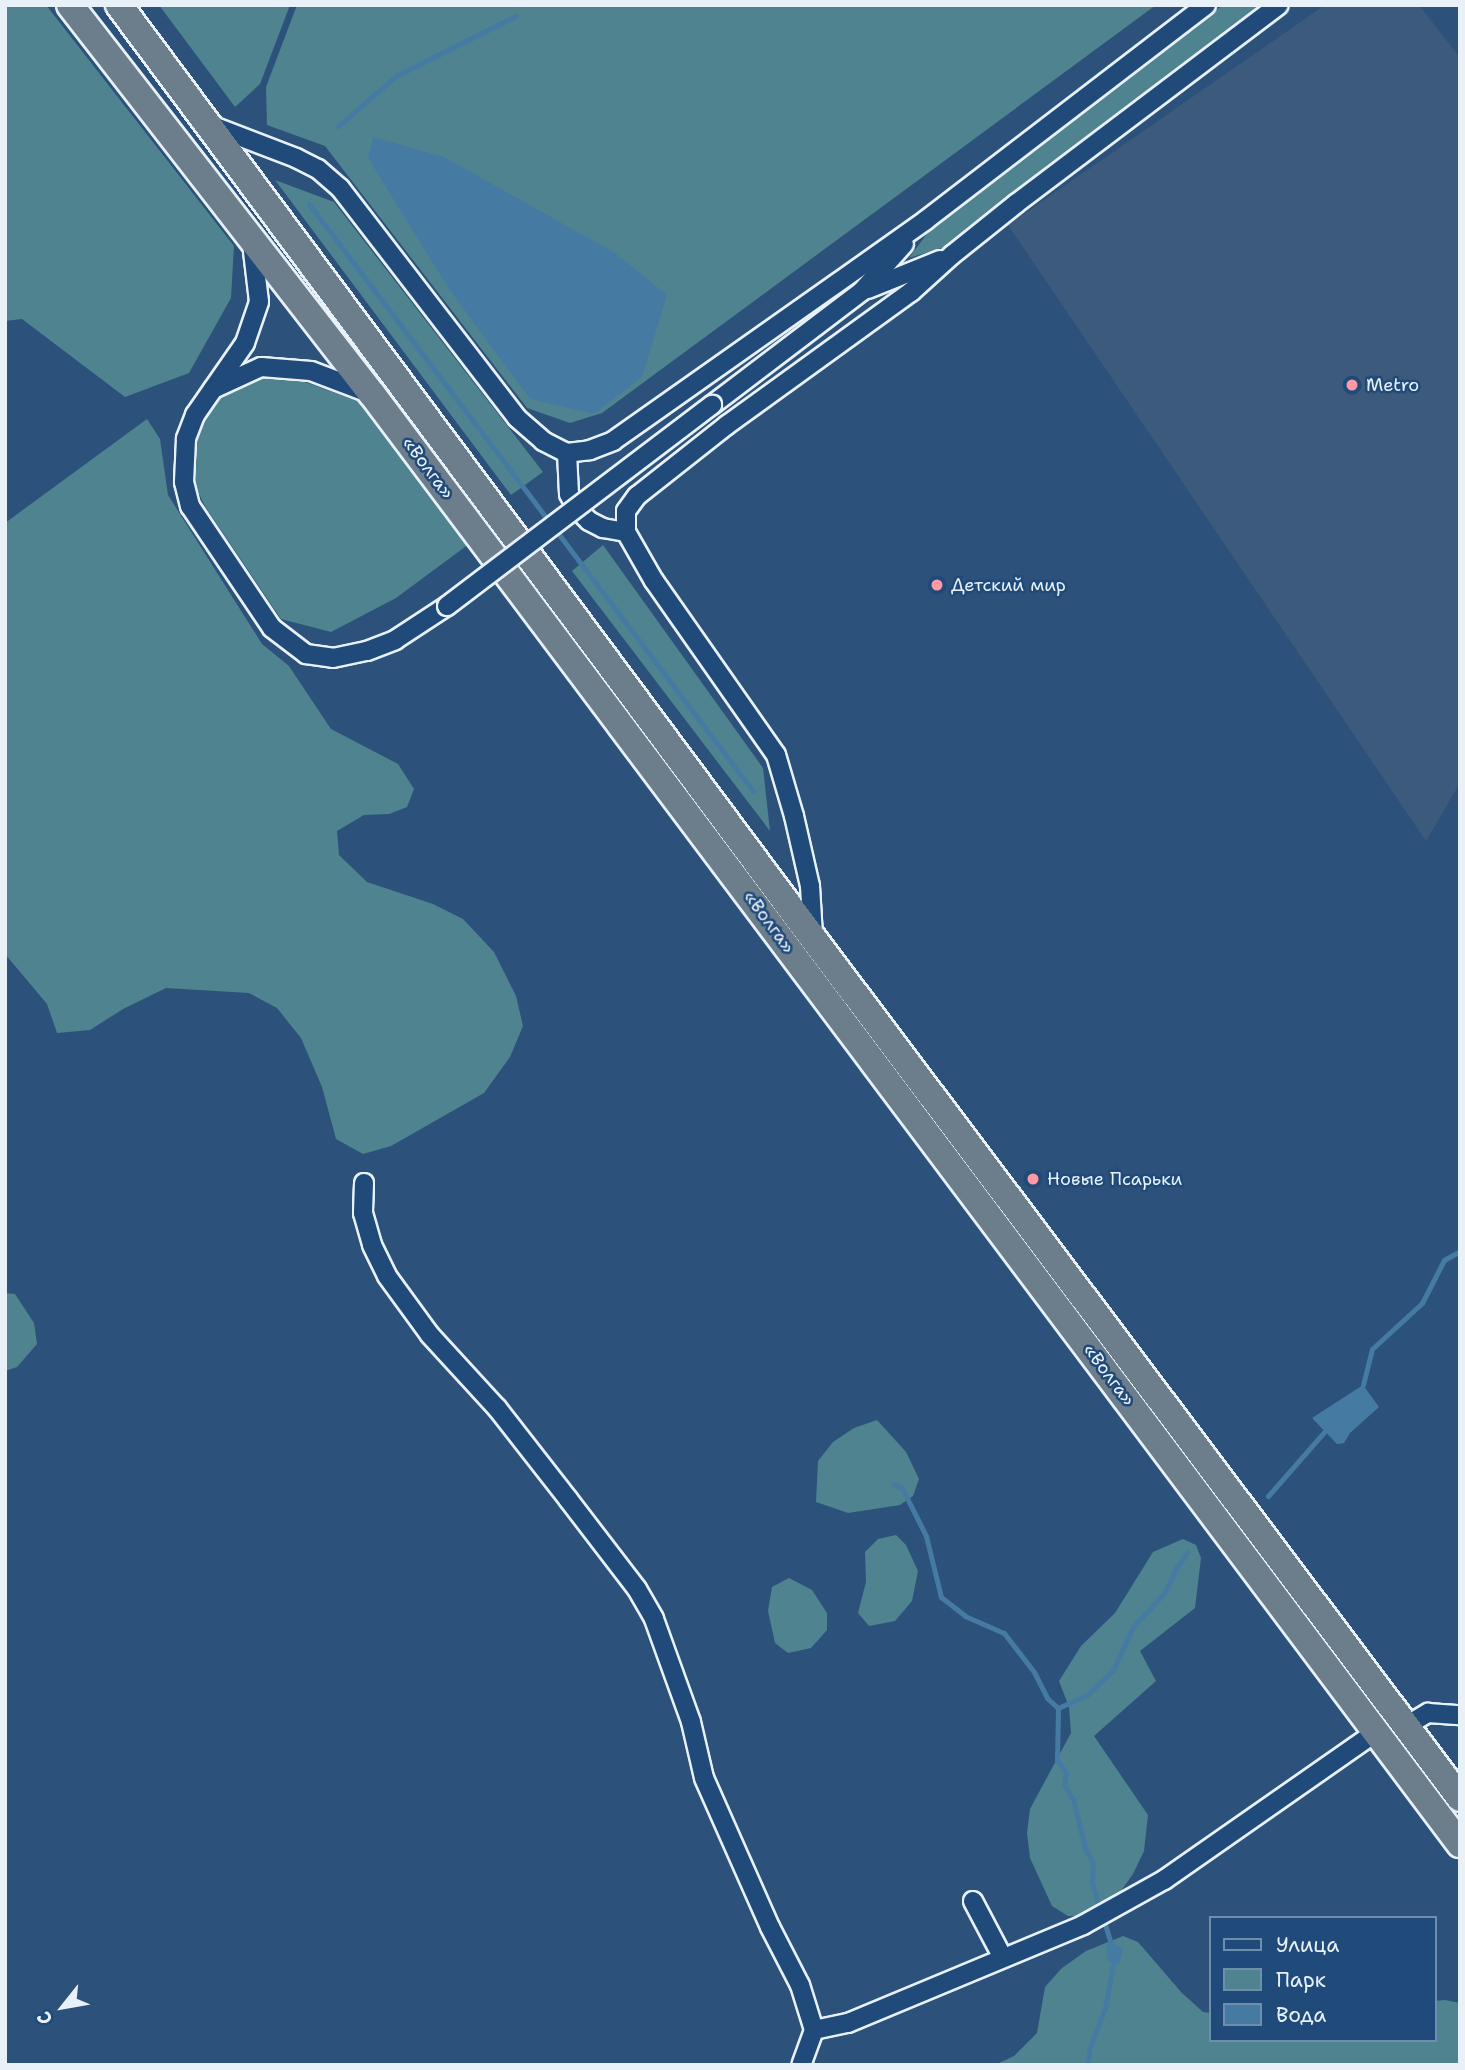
<!DOCTYPE html>
<html>
<head>
<meta charset="utf-8">
<style>
	body { margin:0 }
	#map { position:relative; width:1465px; height:2070px; overflow:hidden; background:#2c527b; font-family:"Shantell Sans",sans-serif }
	div>[style] { position:absolute }
	.built>* { inset:0; background:#3c5b7c }
	.green>* { inset:0; background:#4f838f }
	.water>* { inset:0; background:#457ba3 }
	.stream>* { height:5px; margin:-2.5px; padding:0 2.5px; transform-origin:2.5px; border-radius:2.5px; background:#457ba3 }
	.roads { filter:drop-shadow(2px 0 #e8f1f8) drop-shadow(-2px 0 #e8f1f8) drop-shadow(0 2px #e8f1f8) drop-shadow(0 -2px #e8f1f8) }
	.minor>* { height:18px; margin:-9px; padding:0 9px; transform-origin:9px; border-radius:9px; background:#1f4a7a }
	.highway>* { height:26px; margin:-13px; padding:0 13px; transform-origin:13px; border-radius:13px; background:#6c7d8b }
	.bridges { filter:drop-shadow(2px 0 #e8f1f8) drop-shadow(-2px 0 #e8f1f8) drop-shadow(0 2px #e8f1f8) drop-shadow(0 -2px #e8f1f8) }
	.minor-bridge>* { height:18px; margin:-9px; padding:0 9px; transform-origin:9px; border-radius:9px; background:#1f4a7a }
	.dots>* { width:19px; height:19px; translate:-50% -50%; box-sizing:border-box; border:4px solid #1f4a7a; border-radius:50% }
	span { translate:-50% -50%; white-space:nowrap; text-align:center; line-height:1.15; -webkit-text-stroke:5px #1f4a7a; paint-order:stroke }
	.poi-label { font-size:18px; color:#e8f1f8 }
	.left { translate:0 -50%; text-align:left }
	.street-label { font-size:18px; color:#e8f1f8 }
	.frame { position:absolute; inset:0; border:7px solid #e8f1f8; pointer-events:none }
	.legend { position:absolute; left:1209px; top:1916px; width:228px; height:126px; box-sizing:border-box; background:#1f4a7a; border:2px solid #6f8dac; margin:0; padding:9px 12px; list-style:none; font-size:21px; color:#e8f1f8 }
	.legend li { display:flex; align-items:center; gap:14px; height:35px }
	.legend b { width:35px; border:2px solid #6f8dac }
	.north { position:absolute; left:28px; top:1972px; width:70px; height:70px; -webkit-text-stroke:5px #1f4a7a; paint-order:stroke; rotate:239deg; font-size:19px; font-weight:700; line-height:28px; text-align:center; color:#e8f1f8 }
	.north::after { content:''; display:block; margin:auto; width:24px; height:32px; background:#e8f1f8; clip-path:polygon(50% 0,100% 100%,50% 72%,0 100%) }
</style>
</head>
<body>
<div id="map">
	<div class="built">
		<i style="clip-path:polygon(1325px 5px,1419px 5px,1460px 58px,1460px 783px,1426px 841px,1008px 225px)"></i>
	</div>
	<div class="green">
		<i style="clip-path:polygon(5px 5px,46px 5px,234px 246px,231px 298px,189px 373px,125px 397px,22px 319px,5px 321px)"></i>
		<i style="clip-path:polygon(159px 5px,290px 5px,260px 84px,235px 107px)"></i>
		<i style="clip-path:polygon(297px 5px,1156px 5px,602px 413px,570px 423px,527px 408px,325px 146px,267px 125px,266px 87px)"></i>
		<i style="clip-path:polygon(1223px 5px,1266px 5px,945px 247px,909px 258px,932px 227px)"></i>
		<i style="clip-path:polygon(275px 180px,334px 202px,543px 472px,511px 495px)"></i>
		<i style="clip-path:polygon(262px 377px,305px 382px,363px 403px,469px 544px,396px 598px,331px 632px,281px 619px,206px 508px,195px 486px,192px 443px,216px 398px)"></i>
		<i style="clip-path:polygon(147px 419px,160px 439px,168px 495px,262px 644px,289px 666px,331px 729px,398px 764px,414px 789px,407px 807px,389px 814px,364px 815px,337px 831px,339px 855px,367px 882px,433px 904px,463px 919px,494px 952px,516px 996px,523px 1026px,510px 1057px,484px 1093px,391px 1146px,363px 1154px,336px 1139px,322px 1087px,301px 1038px,277px 1008px,249px 993px,166px 988px,123px 1009px,90px 1030px,57px 1033px,47px 1004px,5px 954px,5px 523px)"></i>
		<i style="clip-path:polygon(603px 545px,763px 768px,770px 831px,572px 571px)"></i>
		<i style="clip-path:polygon(5px 1293px,15px 1294px,34px 1323px,37px 1344px,17px 1367px,5px 1371px)"></i>
		<i style="clip-path:polygon(877px 1420px,906px 1452px,919px 1479px,913px 1496px,900px 1505px,848px 1513px,816px 1502px,818px 1461px,833px 1442px,854px 1428px)"></i>
		<i style="clip-path:polygon(896px 1535px,906px 1545px,918px 1571px,912px 1601px,895px 1621px,869px 1626px,858px 1613px,866px 1582px,865px 1552px,878px 1539px)"></i>
		<i style="clip-path:polygon(1183px 1539px,1196px 1545px,1201px 1558px,1195px 1608px,1140px 1651px,1156px 1681px,1094px 1736px,1148px 1815px,1144px 1851px,1133px 1874px,1118px 1895px,1083px 1916px,1068px 1916px,1052px 1906px,1030px 1858px,1027px 1833px,1030px 1809px,1071px 1733px,1069px 1707px,1059px 1681px,1081px 1646px,1115px 1613px,1153px 1552px)"></i>
		<i style="clip-path:polygon(789px 1578px,812px 1590px,827px 1613px,827px 1630px,811px 1648px,788px 1653px,775px 1643px,768px 1611px,772px 1587px)"></i>
		<i style="clip-path:polygon(1123px 1936px,1138px 1942px,1181px 1992px,1203px 2012px,1211px 2013px,1211px 2040px,1435px 2040px,1435px 2001px,1445px 2000px,1460px 2003px,1460px 2065px,995px 2065px,1014px 2056px,1037px 2033px,1045px 1987px,1062px 1968px,1086px 1951px)"></i>
	</div>
	<div class="water">
		<i style="clip-path:polygon(373px 137px,444px 157px,615px 253px,667px 295px,642px 377px,594px 414px,530px 399px,449px 289px,368px 158px)"></i>
		<i style="clip-path:polygon(1363px 1385px,1379px 1407px,1350px 1433px,1344px 1443px,1337px 1444px,1312px 1418px)"></i>
		<i style="clip-path:polygon(1109px 1940px,1123px 1949px,1119px 1964px,1108px 1961px,1106px 1950px)"></i>
	</div>
	<div class="stream">
		<i style="left:338px;top:126px;width:77px;rotate:-40.8deg"></i>
		<i style="left:396px;top:76px;width:134px;rotate:-26.6deg"></i>
		<i style="left:309px;top:204px;width:736px;rotate:52.9deg"></i>
		<i style="left:1363px;top:1385px;width:37px;rotate:-76deg"></i>
		<i style="left:1372px;top:1349px;width:68px;rotate:-42.6deg"></i>
		<i style="left:1422px;top:1303px;width:48px;rotate:-62.9deg"></i>
		<i style="left:1444px;top:1260px;width:18px;rotate:-29deg"></i>
		<i style="left:894px;top:1484px;width:9px;rotate:27deg"></i>
		<i style="left:902px;top:1488px;width:54px;rotate:63.4deg"></i>
		<i style="left:926px;top:1536px;width:63px;rotate:76.2deg"></i>
		<i style="left:941px;top:1597px;width:31px;rotate:38deg"></i>
		<i style="left:965px;top:1616px;width:43px;rotate:23.6deg"></i>
		<i style="left:1004px;top:1633px;width:49px;rotate:52.4deg"></i>
		<i style="left:1034px;top:1672px;width:29px;rotate:63deg"></i>
		<i style="left:1047px;top:1698px;width:15px;rotate:42deg"></i>
		<i style="left:1058px;top:1708px;width:32px;rotate:-24deg"></i>
		<i style="left:1087px;top:1695px;width:36px;rotate:-44deg"></i>
		<i style="left:1113px;top:1670px;width:47px;rotate:-65.1deg"></i>
		<i style="left:1133px;top:1627px;width:47px;rotate:-47.6deg"></i>
		<i style="left:1165px;top:1592px;width:26px;rotate:-65deg"></i>
		<i style="left:1176px;top:1568px;width:19px;rotate:-54deg"></i>
		<i style="left:1268px;top:1496px;width:85px;rotate:-48.8deg"></i>
		<i style="left:1058px;top:1708px;width:52px;rotate:91.1deg"></i>
		<i style="left:1057px;top:1760px;width:16px;rotate:55deg"></i>
		<i style="left:1066px;top:1773px;width:12px;rotate:99deg"></i>
		<i style="left:1064px;top:1785px;width:17px;rotate:57deg"></i>
		<i style="left:1073px;top:1799px;width:50px;rotate:76.2deg"></i>
		<i style="left:1085px;top:1848px;width:17px;rotate:62deg"></i>
		<i style="left:1093px;top:1863px;width:18px;rotate:93deg"></i>
		<i style="left:1092px;top:1881px;width:30px;rotate:75deg"></i>
		<i style="left:1104px;top:1921px;width:24px;rotate:73deg"></i>
		<i style="left:1087px;top:2065px;width:18px;rotate:-81deg"></i>
		<i style="left:1090px;top:2047px;width:42px;rotate:-69deg"></i>
		<i style="left:1105px;top:2008px;width:48px;rotate:-79.2deg"></i>
	</div>
	<div class="roads">
		<div class="minor">
			<i style="left:210px;top:125px;width:92px;rotate:21deg"></i>
			<i style="left:296px;top:158px;width:25px;rotate:27deg"></i>
			<i style="left:318px;top:169px;width:29px;rotate:41deg"></i>
			<i style="left:340px;top:188px;width:290px;rotate:52.4deg"></i>
			<i style="left:517px;top:418px;width:35px;rotate:41deg"></i>
			<i style="left:543px;top:441px;width:27px;rotate:27deg"></i>
			<i style="left:567px;top:453px;width:23px;rotate:-7deg"></i>
			<i style="left:590px;top:450px;width:25px;rotate:-21deg"></i>
			<i style="left:613px;top:441px;width:383px;rotate:-35.2deg"></i>
			<i style="left:926px;top:220px;width:353px;rotate:-37.5deg"></i>
			<i style="left:252px;top:243px;width:59px;rotate:83.2deg"></i>
			<i style="left:259px;top:302px;width:43px;rotate:108.9deg"></i>
			<i style="left:245px;top:343px;width:88px;rotate:124.8deg"></i>
			<i style="left:195px;top:415px;width:26px;rotate:111deg"></i>
			<i style="left:186px;top:439px;width:43px;rotate:92.7deg"></i>
			<i style="left:184px;top:482px;width:25px;rotate:76deg"></i>
			<i style="left:190px;top:506px;width:147px;rotate:56.1deg"></i>
			<i style="left:272px;top:628px;width:43px;rotate:37.4deg"></i>
			<i style="left:306px;top:654px;width:27px;rotate:8deg"></i>
			<i style="left:333px;top:658px;width:35px;rotate:-12deg"></i>
			<i style="left:367px;top:651px;width:30px;rotate:-21deg"></i>
			<i style="left:395px;top:640px;width:62px;rotate:-33.2deg"></i>
			<i style="left:868px;top:289px;width:78px;rotate:-21.9deg"></i>
			<i style="left:213px;top:389px;width:53px;rotate:-24.6deg"></i>
			<i style="left:261px;top:367px;width:50px;rotate:4.6deg"></i>
			<i style="left:311px;top:371px;width:62px;rotate:20.8deg"></i>
			<i style="left:712px;top:405px;width:188px;rotate:-37.2deg"></i>
			<i style="left:862px;top:291px;width:63px;rotate:-48.2deg"></i>
			<i style="left:567px;top:453px;width:41px;rotate:87.2deg"></i>
			<i style="left:569px;top:494px;width:16px;rotate:63deg"></i>
			<i style="left:576px;top:508px;width:18px;rotate:45deg"></i>
			<i style="left:589px;top:521px;width:16px;rotate:27deg"></i>
			<i style="left:603px;top:528px;width:23px;rotate:10deg"></i>
			<i style="left:813px;top:935px;width:49px;rotate:-93.5deg"></i>
			<i style="left:810px;top:886px;width:72px;rotate:-102.9deg"></i>
			<i style="left:794px;top:816px;width:64px;rotate:-106.4deg"></i>
			<i style="left:776px;top:755px;width:213px;rotate:-125deg"></i>
			<i style="left:654px;top:581px;width:56px;rotate:-119.7deg"></i>
			<i style="left:626px;top:532px;width:21px;rotate:-90deg"></i>
			<i style="left:626px;top:511px;width:19px;rotate:-54deg"></i>
			<i style="left:637px;top:496px;width:115px;rotate:-38.3deg"></i>
			<i style="left:727px;top:425px;width:227px;rotate:-35.9deg"></i>
			<i style="left:911px;top:292px;width:55px;rotate:-42.1deg"></i>
			<i style="left:952px;top:255px;width:83px;rotate:-38.7deg"></i>
			<i style="left:1017px;top:203px;width:328px;rotate:-37.1deg"></i>
			<i style="left:364px;top:1183px;width:30px;rotate:92deg"></i>
			<i style="left:363px;top:1213px;width:33px;rotate:74deg"></i>
			<i style="left:372px;top:1245px;width:34px;rotate:64deg"></i>
			<i style="left:387px;top:1276px;width:73px;rotate:53.9deg"></i>
			<i style="left:430px;top:1335px;width:99px;rotate:47.5deg"></i>
			<i style="left:497px;top:1408px;width:115px;rotate:52deg"></i>
			<i style="left:568px;top:1499px;width:113px;rotate:52.5deg"></i>
			<i style="left:637px;top:1589px;width:34px;rotate:60deg"></i>
			<i style="left:654px;top:1619px;width:109px;rotate:70.2deg"></i>
			<i style="left:691px;top:1722px;width:57px;rotate:76.9deg"></i>
			<i style="left:704px;top:1778px;width:163px;rotate:66.1deg"></i>
			<i style="left:770px;top:1927px;width:65px;rotate:62.7deg"></i>
			<i style="left:800px;top:1985px;width:47px;rotate:72.7deg"></i>
			<i style="left:814px;top:2030px;width:37px;rotate:110deg"></i>
			<i style="left:1406px;top:1726px;width:26px;rotate:-31deg"></i>
			<i style="left:1428px;top:1713px;width:32px;rotate:4deg"></i>
			<i style="left:973px;top:1901px;width:62px;rotate:62.2deg"></i>
			<i style="left:814px;top:2030px;width:35px;rotate:-12deg"></i>
			<i style="left:848px;top:2023px;width:255px;rotate:-22.6deg"></i>
			<i style="left:1083px;top:1925px;width:93px;rotate:-29.1deg"></i>
			<i style="left:1164px;top:1880px;width:259px;rotate:-34.9deg"></i>
		</div>
		<div class="highway">
			<i style="left:70px;top:5px;width:492px;rotate:52.2deg"></i>
			<i style="left:372px;top:394px;width:1813px;rotate:53.12deg"></i>
			<i style="left:119px;top:5px;width:1163px;rotate:53.36deg"></i>
			<i style="left:813px;top:938px;width:1076px;rotate:53.04deg"></i>
		</div>
	</div>
	<div class="bridges">
		<div class="minor-bridge">
			<i style="left:447px;top:606px;width:333px;rotate:-37.2deg"></i>
		</div>
	</div>
	<div class="dots">
		<i style="left:1352px;top:385px;background:#ff9aa2"></i>
		<i style="left:937px;top:585px;background:#ff9aa2"></i>
		<i style="left:1033px;top:1179px;background:#ff9aa2"></i>
	</div>
	<div class="poi-label">
		<span class="left" style="left:1366px;top:385px">Metro</span>
		<span class="left" style="left:951px;top:585px">Детский мир</span>
		<span class="left" style="left:1047px;top:1179px">Новые Псарьки</span>
	</div>
	<div class="street-label">
		<span style="left:428px;top:468px;rotate:53deg">«Волга»</span>
		<span style="left:769px;top:922px;rotate:53deg">«Волга»</span>
		<span style="left:1109px;top:1375px;rotate:53deg">«Волга»</span>
	</div>
	<div class="frame"></div>
	<ul class="legend">
	<li><b style="height:9px;background:#1f4a7a"></b>Улица</li>
	<li><b style="height:19px;background:#4f838f"></b>Парк</li>
	<li><b style="height:19px;background:#457ba3"></b>Вода</li>
	</ul>
	<div class="north">С</div>
</div>
</body>
</html>
